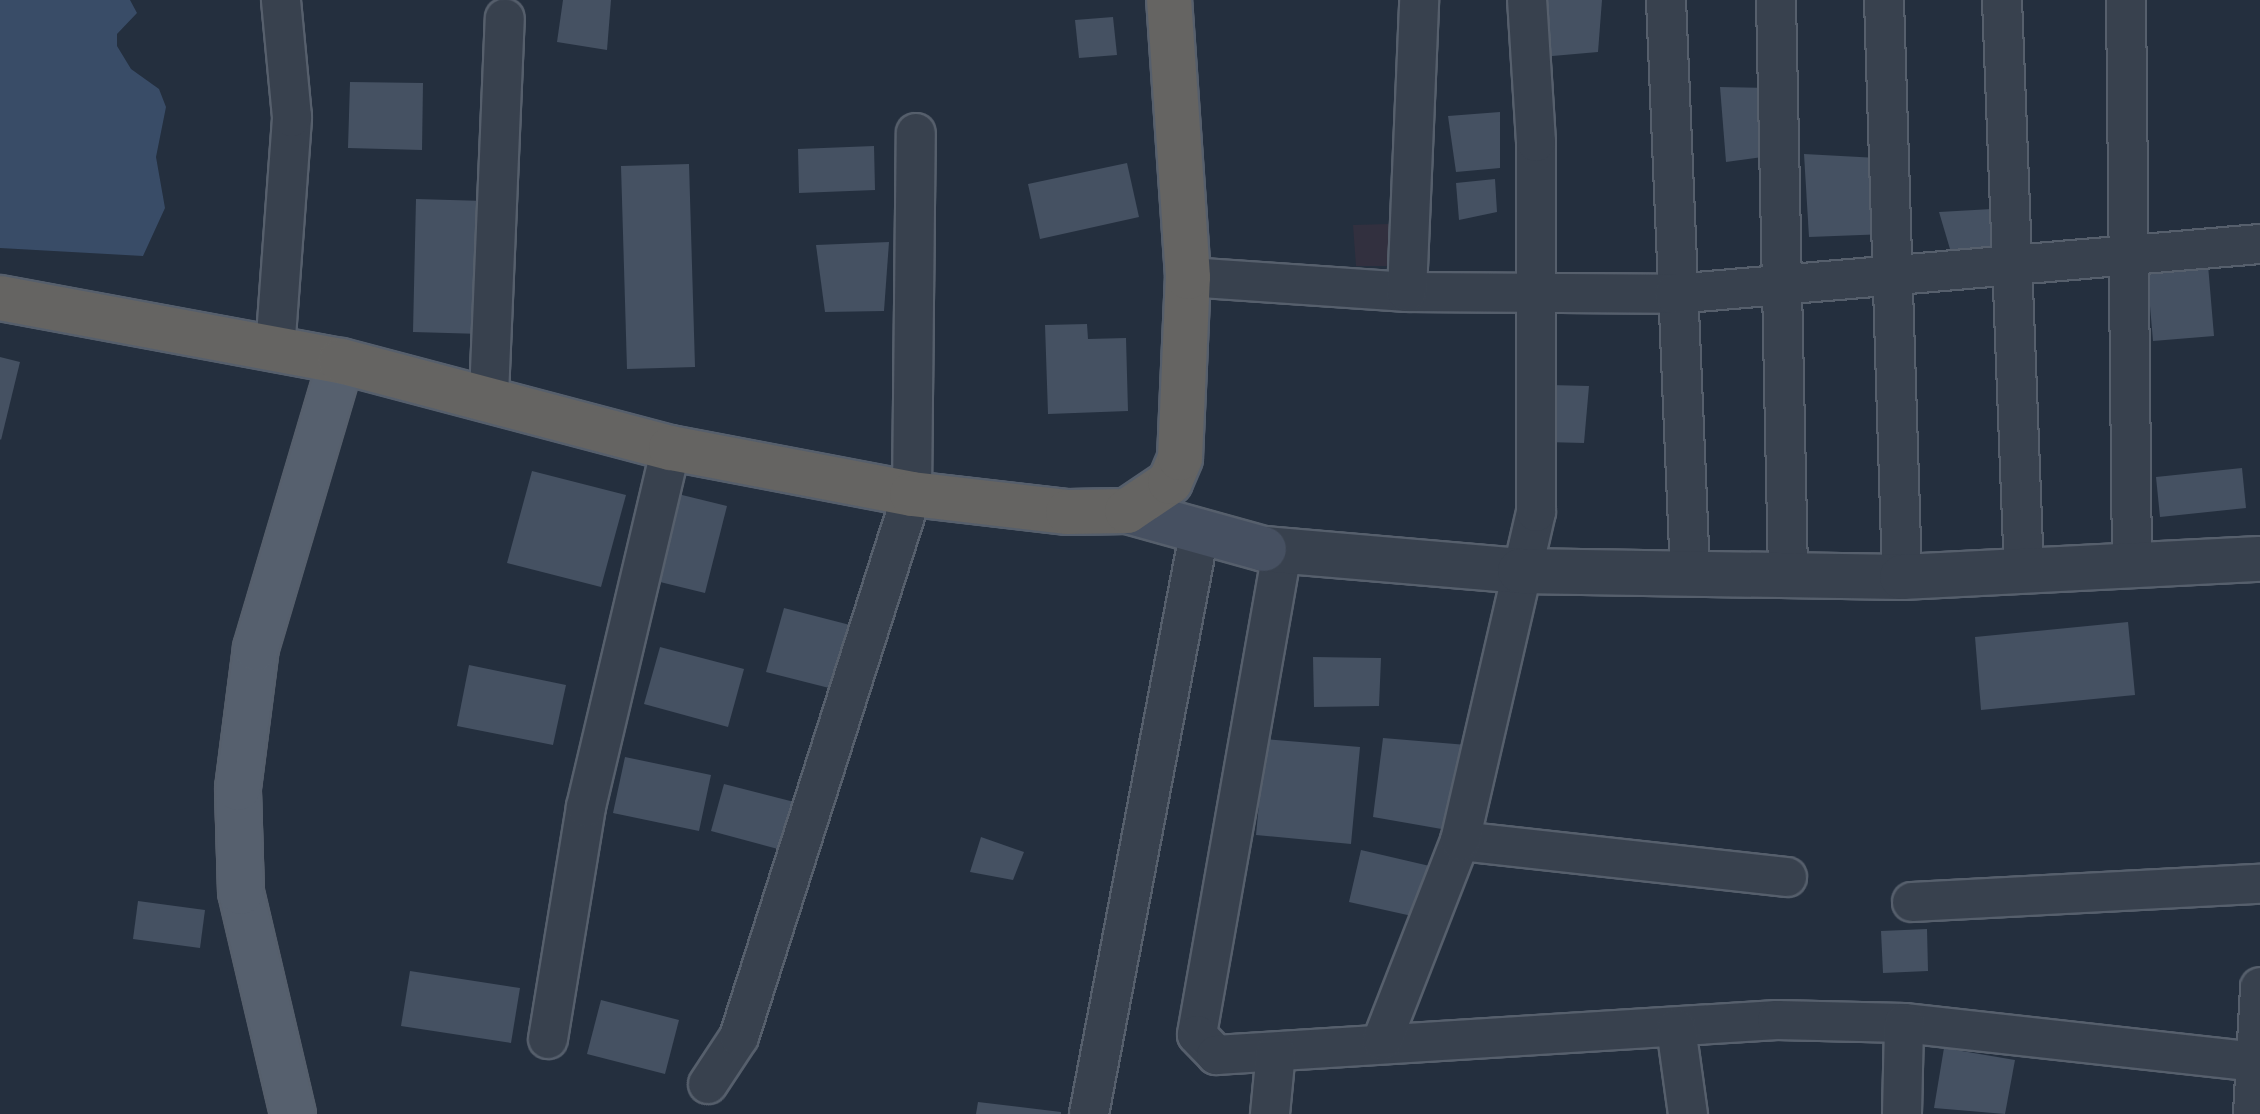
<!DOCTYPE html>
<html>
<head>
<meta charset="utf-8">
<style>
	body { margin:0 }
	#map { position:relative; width:2260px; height:1114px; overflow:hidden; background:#242f3e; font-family:"Roboto Condensed",sans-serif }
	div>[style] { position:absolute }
	.medical>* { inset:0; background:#32303f }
	.water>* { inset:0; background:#394c67 }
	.building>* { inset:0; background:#455162 }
	.roads { filter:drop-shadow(2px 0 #565f6c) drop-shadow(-2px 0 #565f6c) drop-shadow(0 2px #565f6c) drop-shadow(0 -2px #565f6c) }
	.minor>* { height:38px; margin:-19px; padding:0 19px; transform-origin:19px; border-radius:19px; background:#38414e }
	.tertiary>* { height:44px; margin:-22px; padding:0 22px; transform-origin:22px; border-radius:22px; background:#38414e }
	.secondary>* { height:44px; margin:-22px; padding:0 22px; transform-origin:22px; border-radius:22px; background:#465061 }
	.primary>* { height:44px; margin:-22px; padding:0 22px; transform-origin:22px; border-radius:22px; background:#56606e }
	.trunk>* { height:44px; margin:-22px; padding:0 22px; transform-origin:22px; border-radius:22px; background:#656462 }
	span { translate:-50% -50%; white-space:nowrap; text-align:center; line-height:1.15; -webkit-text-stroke:6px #1d2633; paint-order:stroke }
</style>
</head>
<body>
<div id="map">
	<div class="medical">
		<i style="clip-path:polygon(1422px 223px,1423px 266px,1356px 266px,1353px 225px)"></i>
	</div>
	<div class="water">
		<i style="clip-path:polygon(0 0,130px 0,137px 13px,117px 34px,117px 46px,131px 69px,159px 89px,166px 107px,156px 157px,165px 208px,143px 256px,0 248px)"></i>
	</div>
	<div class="building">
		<i style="clip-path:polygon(563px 0,611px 0,607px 50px,557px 42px)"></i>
		<i style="clip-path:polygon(1541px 0,1602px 0,1598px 52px,1541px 57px)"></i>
		<i style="clip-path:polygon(1113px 17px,1117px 55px,1079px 58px,1075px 20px)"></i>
		<i style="clip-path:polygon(350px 82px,423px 83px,422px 150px,348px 148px)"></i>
		<i style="clip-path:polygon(1720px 87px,1770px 88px,1770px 156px,1726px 162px)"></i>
		<i style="clip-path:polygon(1500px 112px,1500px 168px,1456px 172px,1448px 116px)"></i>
		<i style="clip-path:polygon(874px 146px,875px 190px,799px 193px,798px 149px)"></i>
		<i style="clip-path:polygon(1804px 154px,1878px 158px,1887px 234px,1809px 237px)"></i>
		<i style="clip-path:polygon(1127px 163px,1139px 217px,1040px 239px,1028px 184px)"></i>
		<i style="clip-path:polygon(689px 164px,695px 367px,627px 369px,621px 166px)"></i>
		<i style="clip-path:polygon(1495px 179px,1497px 212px,1459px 220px,1456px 183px)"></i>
		<i style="clip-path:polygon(416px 199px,485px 201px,482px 334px,413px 332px)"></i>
		<i style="clip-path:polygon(1992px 209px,1998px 249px,1950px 249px,1939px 212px)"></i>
		<i style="clip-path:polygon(889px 242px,884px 311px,825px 312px,816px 245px)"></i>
		<i style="clip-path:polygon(2208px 265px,2214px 336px,2153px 341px,2147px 271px)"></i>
		<i style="clip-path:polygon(1087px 324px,1088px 339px,1126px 338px,1128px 411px,1048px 414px,1045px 325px)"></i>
		<i style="clip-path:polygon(0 357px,20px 362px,1px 440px,0 439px)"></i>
		<i style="clip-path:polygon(1550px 385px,1589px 386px,1584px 443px,1545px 442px)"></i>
		<i style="clip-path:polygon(2242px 468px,2246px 508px,2160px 517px,2156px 477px)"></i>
		<i style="clip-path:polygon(532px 471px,626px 495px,601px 587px,507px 563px)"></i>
		<i style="clip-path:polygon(678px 494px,727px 506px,705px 593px,656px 581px)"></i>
		<i style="clip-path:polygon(784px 608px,854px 626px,837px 690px,766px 672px)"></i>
		<i style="clip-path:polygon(2128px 622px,2135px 695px,1981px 710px,1975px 637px)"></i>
		<i style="clip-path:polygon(660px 647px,744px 669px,728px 727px,644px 704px)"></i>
		<i style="clip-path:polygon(1313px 657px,1381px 658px,1379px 706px,1314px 707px)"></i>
		<i style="clip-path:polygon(469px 665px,566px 685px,553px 745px,457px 726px)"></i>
		<i style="clip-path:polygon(1383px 738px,1467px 745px,1453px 831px,1373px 817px)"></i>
		<i style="clip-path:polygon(1265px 739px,1360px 747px,1351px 844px,1256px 835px)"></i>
		<i style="clip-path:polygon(625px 757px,711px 775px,699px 831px,613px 813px)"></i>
		<i style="clip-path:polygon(724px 784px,806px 805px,793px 853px,711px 831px)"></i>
		<i style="clip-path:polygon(981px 837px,1024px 852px,1013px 880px,970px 872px)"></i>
		<i style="clip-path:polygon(1361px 850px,1434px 867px,1421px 918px,1349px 902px)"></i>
		<i style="clip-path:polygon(138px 901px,205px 910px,200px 948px,133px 939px)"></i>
		<i style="clip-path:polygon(1927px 929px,1928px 971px,1883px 973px,1881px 931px)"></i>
		<i style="clip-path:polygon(410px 971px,520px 988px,511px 1043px,401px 1026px)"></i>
		<i style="clip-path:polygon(601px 1000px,679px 1020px,665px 1074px,587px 1054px)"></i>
		<i style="clip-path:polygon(1944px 1048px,2015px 1060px,2005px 1114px,1934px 1108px)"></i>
		<i style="clip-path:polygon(978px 1102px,1061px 1112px,1061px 1114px,976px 1114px)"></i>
	</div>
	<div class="roads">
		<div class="minor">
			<i style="left:1666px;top:0;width:573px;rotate:87.6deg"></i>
			<i style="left:1776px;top:0;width:571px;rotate:88.8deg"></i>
			<i style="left:1884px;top:0;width:577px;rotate:88.21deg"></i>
			<i style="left:2002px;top:0;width:573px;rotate:87.8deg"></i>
			<i style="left:2126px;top:0;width:566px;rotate:89.39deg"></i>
			<i style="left:1188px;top:277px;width:220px;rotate:3.9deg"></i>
			<i style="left:1407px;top:292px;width:267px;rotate:0.4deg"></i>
			<i style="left:1674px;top:294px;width:588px;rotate:-4.88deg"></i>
			<i style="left:1407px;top:292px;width:292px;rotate:-87.6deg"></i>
			<i style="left:275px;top:350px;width:234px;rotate:-85.8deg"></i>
			<i style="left:292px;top:117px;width:118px;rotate:-95.4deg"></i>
			<i style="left:489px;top:395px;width:377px;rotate:-87.6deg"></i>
			<i style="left:1282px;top:552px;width:490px;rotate:100deg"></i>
			<i style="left:1197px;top:1035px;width:28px;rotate:46deg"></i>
			<i style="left:1216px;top:1055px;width:562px;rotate:-3.57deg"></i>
			<i style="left:1777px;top:1020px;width:127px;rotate:1.4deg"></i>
			<i style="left:1904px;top:1023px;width:358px;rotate:6.3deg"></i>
			<i style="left:1460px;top:841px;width:329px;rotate:6.3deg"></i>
			<i style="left:1912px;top:902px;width:348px;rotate:-3deg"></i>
			<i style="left:1676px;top:1028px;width:87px;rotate:82.1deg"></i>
			<i style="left:548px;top:1039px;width:235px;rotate:-80.7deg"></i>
			<i style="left:586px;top:807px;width:369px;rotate:-76.7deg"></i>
			<i style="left:1382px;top:1041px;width:215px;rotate:-68.7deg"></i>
			<i style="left:1460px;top:841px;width:338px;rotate:-77deg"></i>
			<i style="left:1536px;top:512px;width:370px;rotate:-90deg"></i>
			<i style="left:1536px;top:142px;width:142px;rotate:-93.6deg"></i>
			<i style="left:708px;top:1084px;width:56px;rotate:-56.6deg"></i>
			<i style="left:739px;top:1037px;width:570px;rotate:-72.33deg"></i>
			<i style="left:912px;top:494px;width:361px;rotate:-89.4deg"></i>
			<i style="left:1089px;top:1114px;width:590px;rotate:-79.26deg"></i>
			<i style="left:1270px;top:1114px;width:62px;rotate:-84.5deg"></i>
			<i style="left:1902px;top:1114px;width:91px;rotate:-88.7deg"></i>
			<i style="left:2253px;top:1114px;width:127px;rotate:-86.8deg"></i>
		</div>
		<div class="tertiary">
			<i style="left:1264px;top:549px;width:257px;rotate:4.9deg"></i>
			<i style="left:1520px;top:571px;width:382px;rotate:0.9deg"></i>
			<i style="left:1902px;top:577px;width:358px;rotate:-2.9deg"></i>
		</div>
		<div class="secondary">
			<i style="left:1127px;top:511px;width:142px;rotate:15.5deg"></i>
		</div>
		<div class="primary">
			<i style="left:293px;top:1114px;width:228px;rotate:-103.2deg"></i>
			<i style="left:241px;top:892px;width:104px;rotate:-91.7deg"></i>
			<i style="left:238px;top:788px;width:141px;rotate:-82.7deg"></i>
			<i style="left:256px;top:648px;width:299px;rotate:-73.5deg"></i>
		</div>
		<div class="trunk">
			<i style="left:0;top:298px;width:347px;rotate:10.5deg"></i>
			<i style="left:341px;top:361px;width:341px;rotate:14.8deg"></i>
			<i style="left:671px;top:448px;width:245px;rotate:10.8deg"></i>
			<i style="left:912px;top:494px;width:157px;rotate:6.6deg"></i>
			<i style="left:1068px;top:512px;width:59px;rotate:-1deg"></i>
			<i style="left:1127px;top:511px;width:52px;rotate:-34deg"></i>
			<i style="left:1170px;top:482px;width:26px;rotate:-67deg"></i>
			<i style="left:1180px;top:458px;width:181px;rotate:-87.5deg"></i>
			<i style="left:1188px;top:277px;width:278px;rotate:-93.9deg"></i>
		</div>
	</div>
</div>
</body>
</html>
